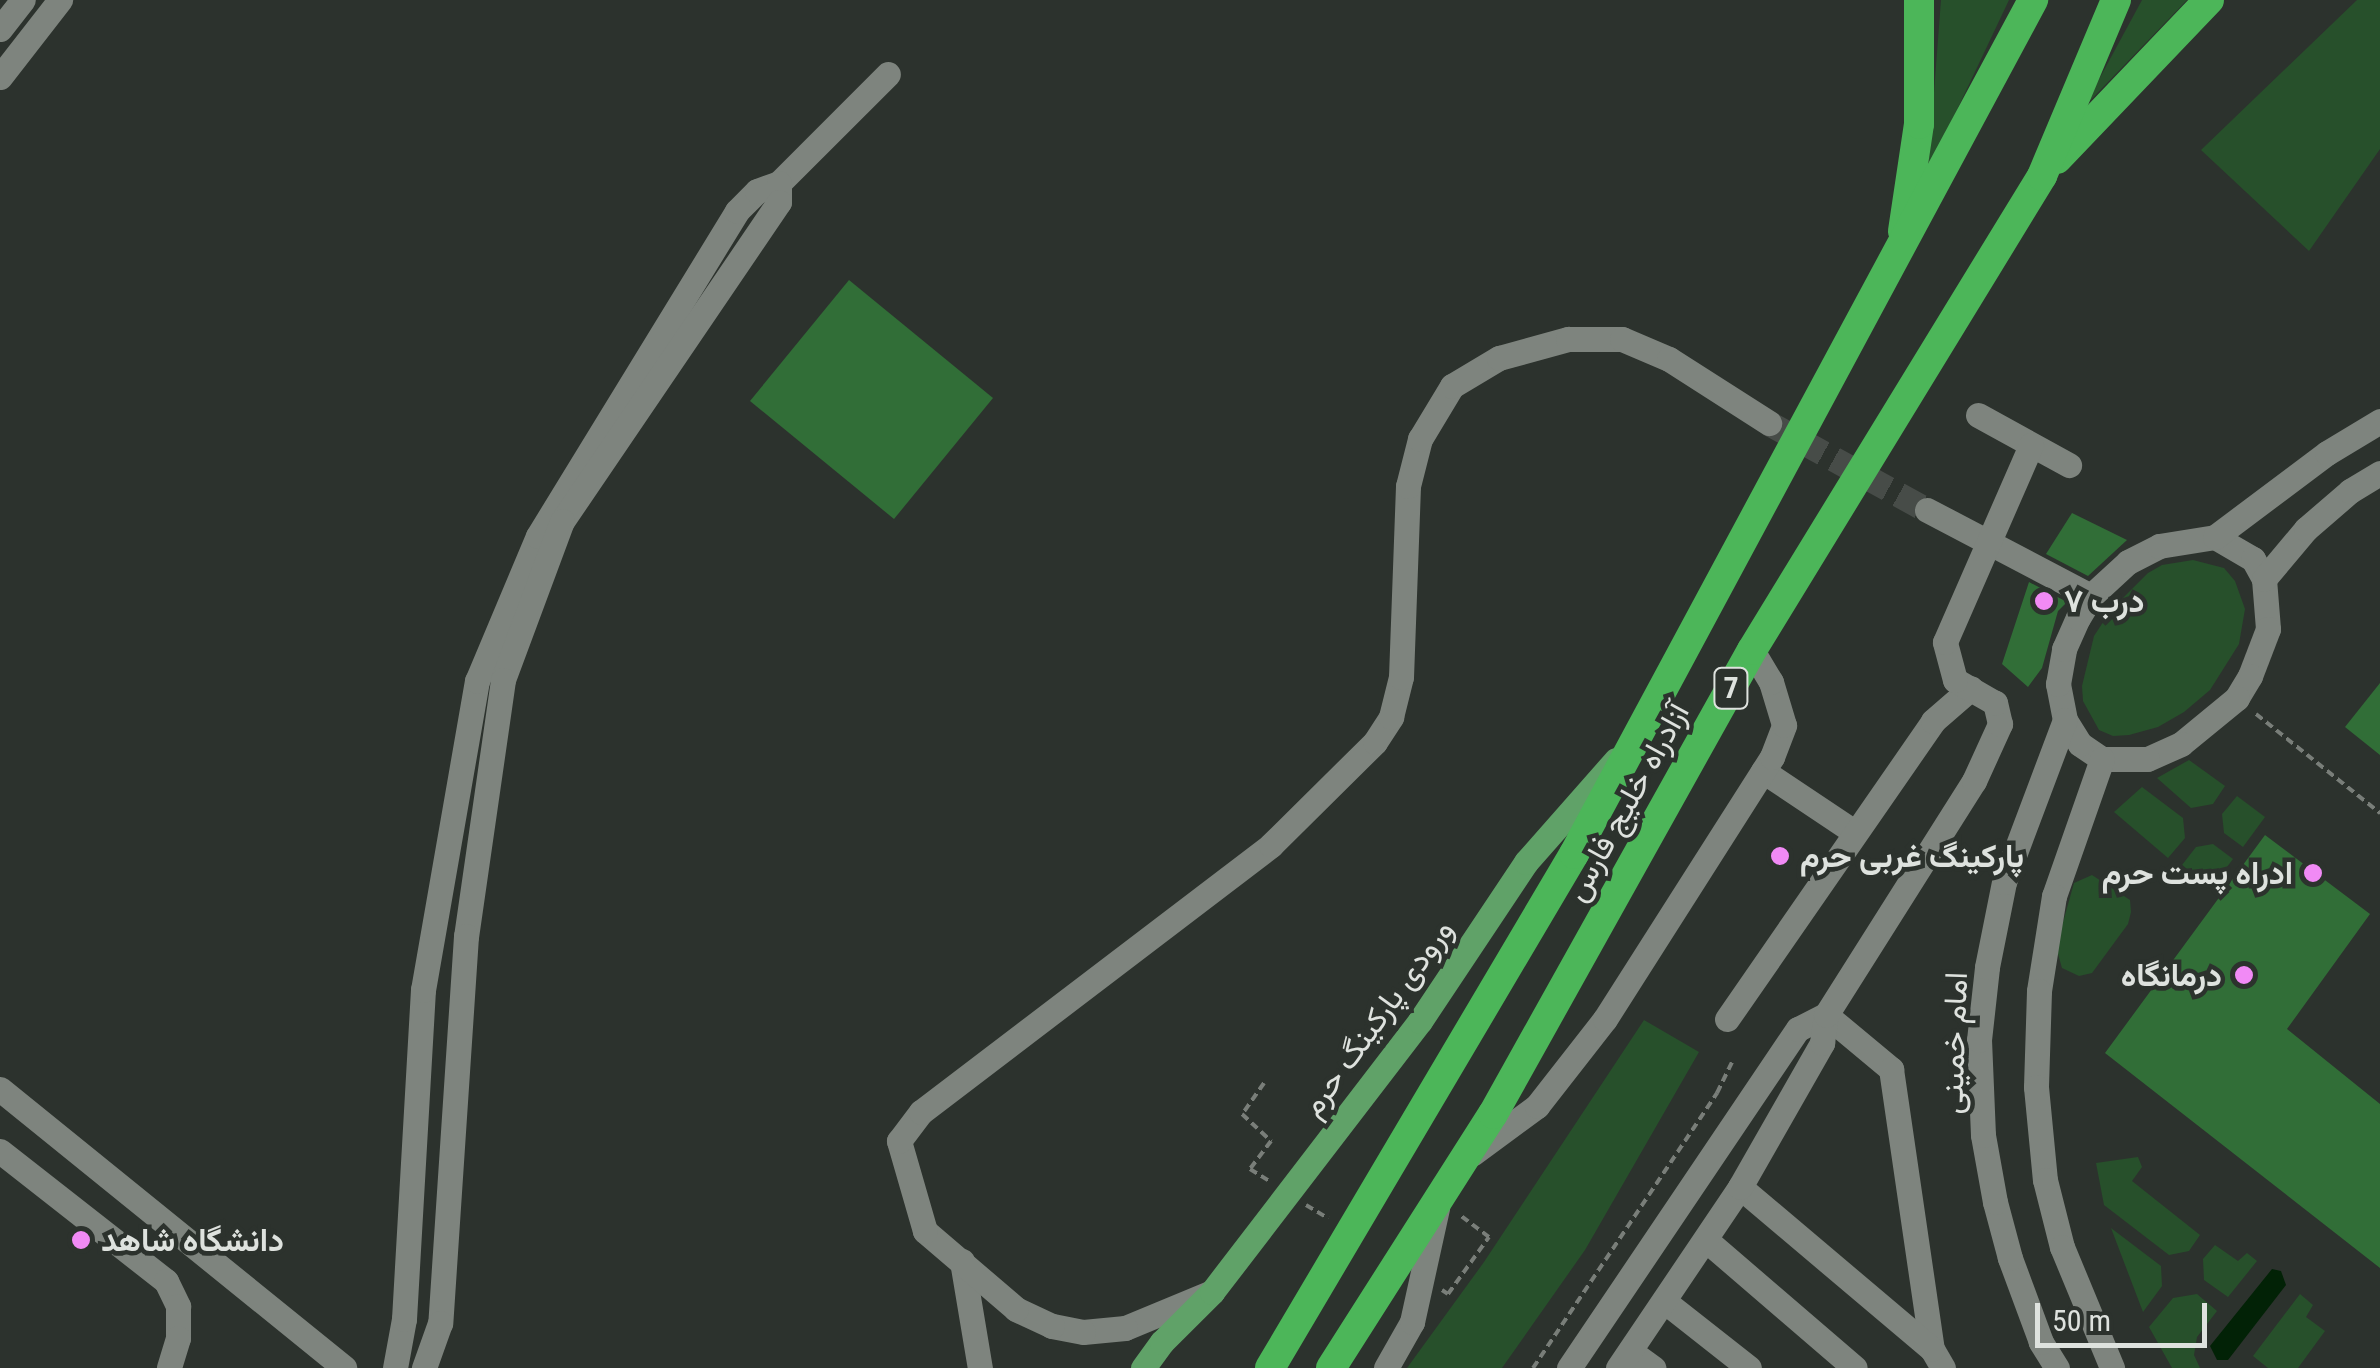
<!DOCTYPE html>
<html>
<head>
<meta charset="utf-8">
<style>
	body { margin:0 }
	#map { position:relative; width:2380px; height:1368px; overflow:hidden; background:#2c322d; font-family:"Roboto Condensed",Vazirmatn,sans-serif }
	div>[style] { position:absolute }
	.green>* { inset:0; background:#27502b }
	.water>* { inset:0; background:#022206 }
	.building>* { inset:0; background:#316e37 }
	.minor-tunnel>* { height:25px; margin-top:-12.5px; transform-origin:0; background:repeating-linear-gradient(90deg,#474c48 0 25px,transparent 0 37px) }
	.path>* { height:4px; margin-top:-2px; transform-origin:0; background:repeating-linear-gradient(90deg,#797e79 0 8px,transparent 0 13px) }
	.minor>* { height:25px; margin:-12.5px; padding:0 12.5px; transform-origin:12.5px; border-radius:12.5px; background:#7e847e }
	.major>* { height:25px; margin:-12.5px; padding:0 12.5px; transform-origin:12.5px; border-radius:12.5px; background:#60a268 }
	.highway>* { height:30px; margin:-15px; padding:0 15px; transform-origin:15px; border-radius:15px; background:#4cb659 }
	.dots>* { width:28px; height:28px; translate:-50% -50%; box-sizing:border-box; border:5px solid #2c322d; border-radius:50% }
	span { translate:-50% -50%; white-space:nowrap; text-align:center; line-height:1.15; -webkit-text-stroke:9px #2c322d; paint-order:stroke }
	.shield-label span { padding:2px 8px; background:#2c322d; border:2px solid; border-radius:8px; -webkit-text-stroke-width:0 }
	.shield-label { font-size:30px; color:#dee2de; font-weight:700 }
	.poi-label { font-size:32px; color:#dee2de; font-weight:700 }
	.left { translate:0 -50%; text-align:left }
	.right { translate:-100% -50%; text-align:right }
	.street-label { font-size:32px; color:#dee2de }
	.scale { position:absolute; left:2035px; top:1303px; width:172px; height:45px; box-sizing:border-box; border:5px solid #dee2de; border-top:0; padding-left:12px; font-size:30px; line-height:35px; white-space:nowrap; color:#dee2de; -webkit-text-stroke:8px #2c322d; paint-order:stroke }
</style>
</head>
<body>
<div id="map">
	<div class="green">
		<i style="clip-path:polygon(1941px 0,2009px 0,1928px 171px)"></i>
		<i style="clip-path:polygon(2142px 0,2187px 0,2084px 107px)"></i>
		<i style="clip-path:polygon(2357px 0,2380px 0,2380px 149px,2309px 251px,2201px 150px)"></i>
		<i style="clip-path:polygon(2193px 560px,2224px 568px,2235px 581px,2245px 609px,2239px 644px,2210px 690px,2184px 712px,2158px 727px,2129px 735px,2113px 736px,2099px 730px,2083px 701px,2082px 686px,2094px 636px,2111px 610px,2148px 573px,2162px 565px)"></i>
		<i style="clip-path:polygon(2189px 760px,2225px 786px,2213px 804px,2191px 808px,2157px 778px)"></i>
		<i style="clip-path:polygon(2142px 787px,2183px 818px,2185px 838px,2168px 858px,2114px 812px)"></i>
		<i style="clip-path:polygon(2237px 796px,2265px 817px,2243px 847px,2224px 833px,2222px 814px)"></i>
		<i style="clip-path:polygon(2213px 844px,2233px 859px,2211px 888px,2182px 865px,2196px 847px)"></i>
		<i style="clip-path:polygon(2092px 875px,2130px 900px,2131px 912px,2128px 924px,2092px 973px,2079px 976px,2062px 968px,2056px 947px,2074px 883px)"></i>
		<i style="clip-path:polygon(1644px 1020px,1699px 1052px,1585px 1250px,1502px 1368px,1407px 1368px,1484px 1262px)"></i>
		<i style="clip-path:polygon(2138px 1157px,2142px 1167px,2132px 1181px,2200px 1235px,2189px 1251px,2169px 1255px,2104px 1205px,2096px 1163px)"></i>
		<i style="clip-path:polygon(2111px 1228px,2161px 1266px,2162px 1286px,2143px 1312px)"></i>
		<i style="clip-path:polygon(2215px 1245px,2238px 1261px,2247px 1253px,2257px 1261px,2228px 1297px,2204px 1280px,2203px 1259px)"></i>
		<i style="clip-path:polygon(2197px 1294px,2217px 1311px,2197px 1337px,2194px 1355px,2200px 1368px,2172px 1368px,2149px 1327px,2173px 1298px)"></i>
		<i style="clip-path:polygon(2300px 1294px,2313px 1305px,2306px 1317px,2325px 1331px,2298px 1368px,2268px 1368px,2253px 1356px)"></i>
	</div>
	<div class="water">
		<i style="clip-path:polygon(2272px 1269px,2281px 1271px,2286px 1285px,2228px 1360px,2217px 1360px,2210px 1346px)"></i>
	</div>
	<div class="building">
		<i style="clip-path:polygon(849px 280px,993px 398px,894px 519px,750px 401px)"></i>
		<i style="clip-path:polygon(2072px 513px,2127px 540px,2088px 576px,2046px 554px)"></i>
		<i style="clip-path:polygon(2029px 582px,2067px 602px,2058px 611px,2042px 668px,2028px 687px,2002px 664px)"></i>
		<i style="clip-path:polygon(2380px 683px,2380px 755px,2345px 727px)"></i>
		<i style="clip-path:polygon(2265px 835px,2370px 914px,2287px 1029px,2380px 1104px,2380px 1268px,2105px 1053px)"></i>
	</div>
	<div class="minor-tunnel">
		<i style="left:1769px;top:423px;width:180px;rotate:28.8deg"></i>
	</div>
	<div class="path">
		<i style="left:2256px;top:714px;width:159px;rotate:38.6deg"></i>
		<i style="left:1264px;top:1083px;width:38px;rotate:125deg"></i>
		<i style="left:1242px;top:1114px;width:40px;rotate:43deg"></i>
		<i style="left:1271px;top:1141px;width:35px;rotate:127deg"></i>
		<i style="left:1250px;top:1169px;width:22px;rotate:32deg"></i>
		<i style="left:1306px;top:1205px;width:26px;rotate:31deg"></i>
		<i style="left:1442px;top:1290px;width:7px;rotate:34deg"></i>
		<i style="left:1448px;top:1294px;width:70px;rotate:-54.3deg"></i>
		<i style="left:1489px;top:1237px;width:38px;rotate:-143deg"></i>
		<i style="left:1533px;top:1368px;width:331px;rotate:-56.2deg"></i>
		<i style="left:1717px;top:1093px;width:34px;rotate:-64deg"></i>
	</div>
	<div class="minor">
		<i style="left:0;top:29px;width:37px;rotate:-52deg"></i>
		<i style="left:0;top:77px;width:98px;rotate:-52.1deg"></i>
		<i style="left:779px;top:183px;width:154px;rotate:-45deg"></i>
		<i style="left:1978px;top:415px;width:104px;rotate:28.8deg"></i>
		<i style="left:1927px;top:510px;width:185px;rotate:27.7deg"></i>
		<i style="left:2215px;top:537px;width:44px;rotate:30.1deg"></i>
		<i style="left:2253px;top:559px;width:23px;rotate:61deg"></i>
		<i style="left:2264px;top:579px;width:50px;rotate:85.4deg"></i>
		<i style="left:2268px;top:629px;width:50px;rotate:111deg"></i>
		<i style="left:2250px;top:676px;width:26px;rotate:121deg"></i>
		<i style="left:2237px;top:698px;width:72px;rotate:140.6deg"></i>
		<i style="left:2181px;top:744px;width:37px;rotate:156deg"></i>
		<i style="left:2147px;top:759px;width:45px;rotate:180deg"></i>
		<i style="left:2102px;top:759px;width:27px;rotate:-146deg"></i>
		<i style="left:2080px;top:744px;width:28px;rotate:-122deg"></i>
		<i style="left:2065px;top:720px;width:37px;rotate:-101deg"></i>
		<i style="left:2058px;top:684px;width:36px;rotate:-80deg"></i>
		<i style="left:2064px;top:649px;width:34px;rotate:-66deg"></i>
		<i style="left:2078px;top:618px;width:26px;rotate:-59deg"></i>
		<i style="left:2091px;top:596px;width:50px;rotate:-42.6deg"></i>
		<i style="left:2128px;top:562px;width:35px;rotate:-27deg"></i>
		<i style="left:2159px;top:546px;width:57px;rotate:-9.1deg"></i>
		<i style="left:2215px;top:537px;width:140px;rotate:-36.9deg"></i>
		<i style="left:2327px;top:453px;width:62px;rotate:-31.1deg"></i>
		<i style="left:2264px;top:579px;width:65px;rotate:-50deg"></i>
		<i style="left:2306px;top:529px;width:58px;rotate:-40.8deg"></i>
		<i style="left:2350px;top:491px;width:35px;rotate:-31deg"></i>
		<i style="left:2102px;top:759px;width:145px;rotate:109.3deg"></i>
		<i style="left:2054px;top:896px;width:96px;rotate:99deg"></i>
		<i style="left:2039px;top:991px;width:96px;rotate:91.8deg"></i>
		<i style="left:2036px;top:1087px;width:93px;rotate:84.5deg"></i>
		<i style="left:2045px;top:1180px;width:69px;rotate:75.8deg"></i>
		<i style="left:2062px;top:1247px;width:131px;rotate:67.5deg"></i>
		<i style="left:1763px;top:771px;width:110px;rotate:33.8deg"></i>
		<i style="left:1826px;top:1015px;width:85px;rotate:39.7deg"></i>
		<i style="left:1891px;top:1069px;width:283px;rotate:81.7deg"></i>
		<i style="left:1932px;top:1349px;width:22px;rotate:60deg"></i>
		<i style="left:1727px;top:1019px;width:362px;rotate:-55.3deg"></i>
		<i style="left:1933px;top:721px;width:50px;rotate:-41deg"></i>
		<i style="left:0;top:1089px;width:443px;rotate:39deg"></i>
		<i style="left:0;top:1151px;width:211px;rotate:38.1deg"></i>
		<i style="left:166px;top:1281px;width:28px;rotate:64deg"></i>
		<i style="left:178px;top:1306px;width:32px;rotate:90deg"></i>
		<i style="left:178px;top:1338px;width:31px;rotate:107deg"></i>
		<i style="left:1472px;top:1154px;width:81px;rotate:-36.4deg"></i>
		<i style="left:1537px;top:1106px;width:110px;rotate:-52deg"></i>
		<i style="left:1605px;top:1019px;width:311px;rotate:-57.5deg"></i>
		<i style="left:1772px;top:757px;width:34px;rotate:-69deg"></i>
		<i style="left:1784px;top:725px;width:45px;rotate:-106.8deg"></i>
		<i style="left:1771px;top:682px;width:37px;rotate:-121deg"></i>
		<i style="left:1740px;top:1187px;width:251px;rotate:40.2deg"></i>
		<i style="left:1706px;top:1240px;width:196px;rotate:40.7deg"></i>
		<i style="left:962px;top:1261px;width:109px;rotate:80.5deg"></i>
		<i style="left:1212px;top:1292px;width:94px;rotate:157.5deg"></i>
		<i style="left:1125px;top:1328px;width:42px;rotate:174.6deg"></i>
		<i style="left:1083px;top:1332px;width:32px;rotate:-169deg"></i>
		<i style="left:1052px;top:1326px;width:40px;rotate:-155deg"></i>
		<i style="left:1016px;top:1309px;width:120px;rotate:-139.4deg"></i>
		<i style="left:925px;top:1231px;width:94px;rotate:-106.1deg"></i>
		<i style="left:899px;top:1141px;width:36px;rotate:-53deg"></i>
		<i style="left:921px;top:1112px;width:440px;rotate:-37.3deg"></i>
		<i style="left:1271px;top:845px;width:146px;rotate:-44.7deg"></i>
		<i style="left:1375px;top:742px;width:30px;rotate:-57deg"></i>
		<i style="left:1391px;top:717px;width:41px;rotate:-76deg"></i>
		<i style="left:1401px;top:677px;width:191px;rotate:-87.9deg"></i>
		<i style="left:1408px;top:486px;width:49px;rotate:-75.7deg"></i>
		<i style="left:1420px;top:439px;width:62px;rotate:-58.9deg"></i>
		<i style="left:1452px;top:386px;width:55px;rotate:-30.8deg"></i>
		<i style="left:1499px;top:358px;width:72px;rotate:-15.4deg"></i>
		<i style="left:1568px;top:339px;width:54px"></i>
		<i style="left:1622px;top:339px;width:51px;rotate:23.1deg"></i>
		<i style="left:1669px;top:359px;width:119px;rotate:32.6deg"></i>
		<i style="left:1664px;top:1301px;width:108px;rotate:38.2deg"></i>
		<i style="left:1630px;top:1351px;width:29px;rotate:36deg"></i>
		<i style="left:395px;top:1368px;width:50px;rotate:-79.6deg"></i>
		<i style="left:404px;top:1319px;width:330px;rotate:-86.7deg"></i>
		<i style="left:423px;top:990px;width:314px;rotate:-80.1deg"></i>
		<i style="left:477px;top:681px;width:157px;rotate:-67.2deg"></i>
		<i style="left:538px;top:536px;width:381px;rotate:-58.5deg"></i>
		<i style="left:737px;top:211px;width:28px;rotate:-45deg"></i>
		<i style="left:757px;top:191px;width:23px;rotate:-20deg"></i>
		<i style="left:779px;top:183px;width:19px;rotate:90deg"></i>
		<i style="left:779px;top:202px;width:386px;rotate:124.2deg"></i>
		<i style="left:562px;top:521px;width:170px;rotate:110.4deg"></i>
		<i style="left:503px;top:680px;width:259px;rotate:98.2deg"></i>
		<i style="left:466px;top:936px;width:388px;rotate:93.8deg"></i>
		<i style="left:440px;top:1323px;width:48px;rotate:109.6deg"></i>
		<i style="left:1386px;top:1368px;width:53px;rotate:-60.5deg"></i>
		<i style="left:1412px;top:1322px;width:117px;rotate:-77.6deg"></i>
		<i style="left:1569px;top:1368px;width:409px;rotate:-56deg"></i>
		<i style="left:1798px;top:1029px;width:31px;rotate:-27deg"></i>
		<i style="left:1618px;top:1368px;width:218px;rotate:-56deg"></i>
		<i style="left:1740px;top:1187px;width:166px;rotate:-60.3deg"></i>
		<i style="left:1822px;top:1043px;width:28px;rotate:-82deg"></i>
		<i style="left:1826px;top:1015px;width:277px;rotate:-57.7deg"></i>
		<i style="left:1974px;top:781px;width:63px;rotate:-65.5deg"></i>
		<i style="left:2000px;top:724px;width:22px;rotate:-103deg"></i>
		<i style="left:1995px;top:703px;width:46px;rotate:-150.1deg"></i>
		<i style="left:1955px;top:680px;width:39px;rotate:-105deg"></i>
		<i style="left:1945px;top:642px;width:215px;rotate:-66.4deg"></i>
		<i style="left:2057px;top:1368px;width:31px;rotate:-122deg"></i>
		<i style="left:2041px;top:1342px;width:90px;rotate:-110.3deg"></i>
		<i style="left:2010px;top:1258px;width:58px;rotate:-105deg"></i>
		<i style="left:1995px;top:1202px;width:68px;rotate:-100.2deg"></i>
		<i style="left:1983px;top:1135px;width:95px;rotate:-92.4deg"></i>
		<i style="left:1979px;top:1040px;width:73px;rotate:-83.7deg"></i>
		<i style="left:1987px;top:967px;width:87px;rotate:-78.7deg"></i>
		<i style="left:2004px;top:882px;width:173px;rotate:-69.4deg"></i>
	</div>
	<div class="major">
		<i style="left:1143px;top:1368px;width:32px;rotate:-54deg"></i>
		<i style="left:1162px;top:1342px;width:71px;rotate:-45deg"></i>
		<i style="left:1212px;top:1292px;width:342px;rotate:-52.5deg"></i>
		<i style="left:1420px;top:1021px;width:191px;rotate:-56.3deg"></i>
		<i style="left:1526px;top:862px;width:136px;rotate:-48.6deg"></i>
	</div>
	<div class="highway">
		<i style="left:2057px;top:159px;width:220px;rotate:-46.3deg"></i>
		<i style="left:1903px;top:231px;width:108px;rotate:-81.5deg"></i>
		<i style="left:1919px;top:124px;width:124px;rotate:-90deg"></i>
		<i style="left:1270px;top:1368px;width:597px;rotate:-59.4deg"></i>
		<i style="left:1574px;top:854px;width:970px;rotate:-61.74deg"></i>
		<i style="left:1331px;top:1368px;width:301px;rotate:-57.5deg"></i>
		<i style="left:1493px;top:1114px;width:531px;rotate:-60.83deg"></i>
		<i style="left:1752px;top:650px;width:556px;rotate:-58.54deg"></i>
		<i style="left:2042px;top:176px;width:191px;rotate:-67.2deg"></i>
	</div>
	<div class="dots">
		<i style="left:2044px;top:601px;background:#f18af5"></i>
		<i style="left:1780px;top:856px;background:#f18af5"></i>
		<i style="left:2313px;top:873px;background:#f18af5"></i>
		<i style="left:2244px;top:975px;background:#f18af5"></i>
		<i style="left:81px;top:1240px;background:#f18af5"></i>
	</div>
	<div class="shield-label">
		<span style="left:1731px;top:688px">7</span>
	</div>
	<div class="poi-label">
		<span class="left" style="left:2064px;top:601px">درب ۷</span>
		<span class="left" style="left:1800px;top:856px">پارکینگ غربی حرم</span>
		<span class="right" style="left:2293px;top:873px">ادراه پست حرم</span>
		<span class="right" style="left:2222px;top:975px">درمانگاه</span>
		<span class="left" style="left:101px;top:1240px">دانشگاه شاهد</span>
	</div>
	<div class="street-label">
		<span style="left:1627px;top:802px;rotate:-61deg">آزادراه خلیج فارس</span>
		<span style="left:1377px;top:1018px;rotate:-54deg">ورودی پارکینگ حرم</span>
		<span style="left:1954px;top:1043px;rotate:-88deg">امام خمینی</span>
	</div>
	<div class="scale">50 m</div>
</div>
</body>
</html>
